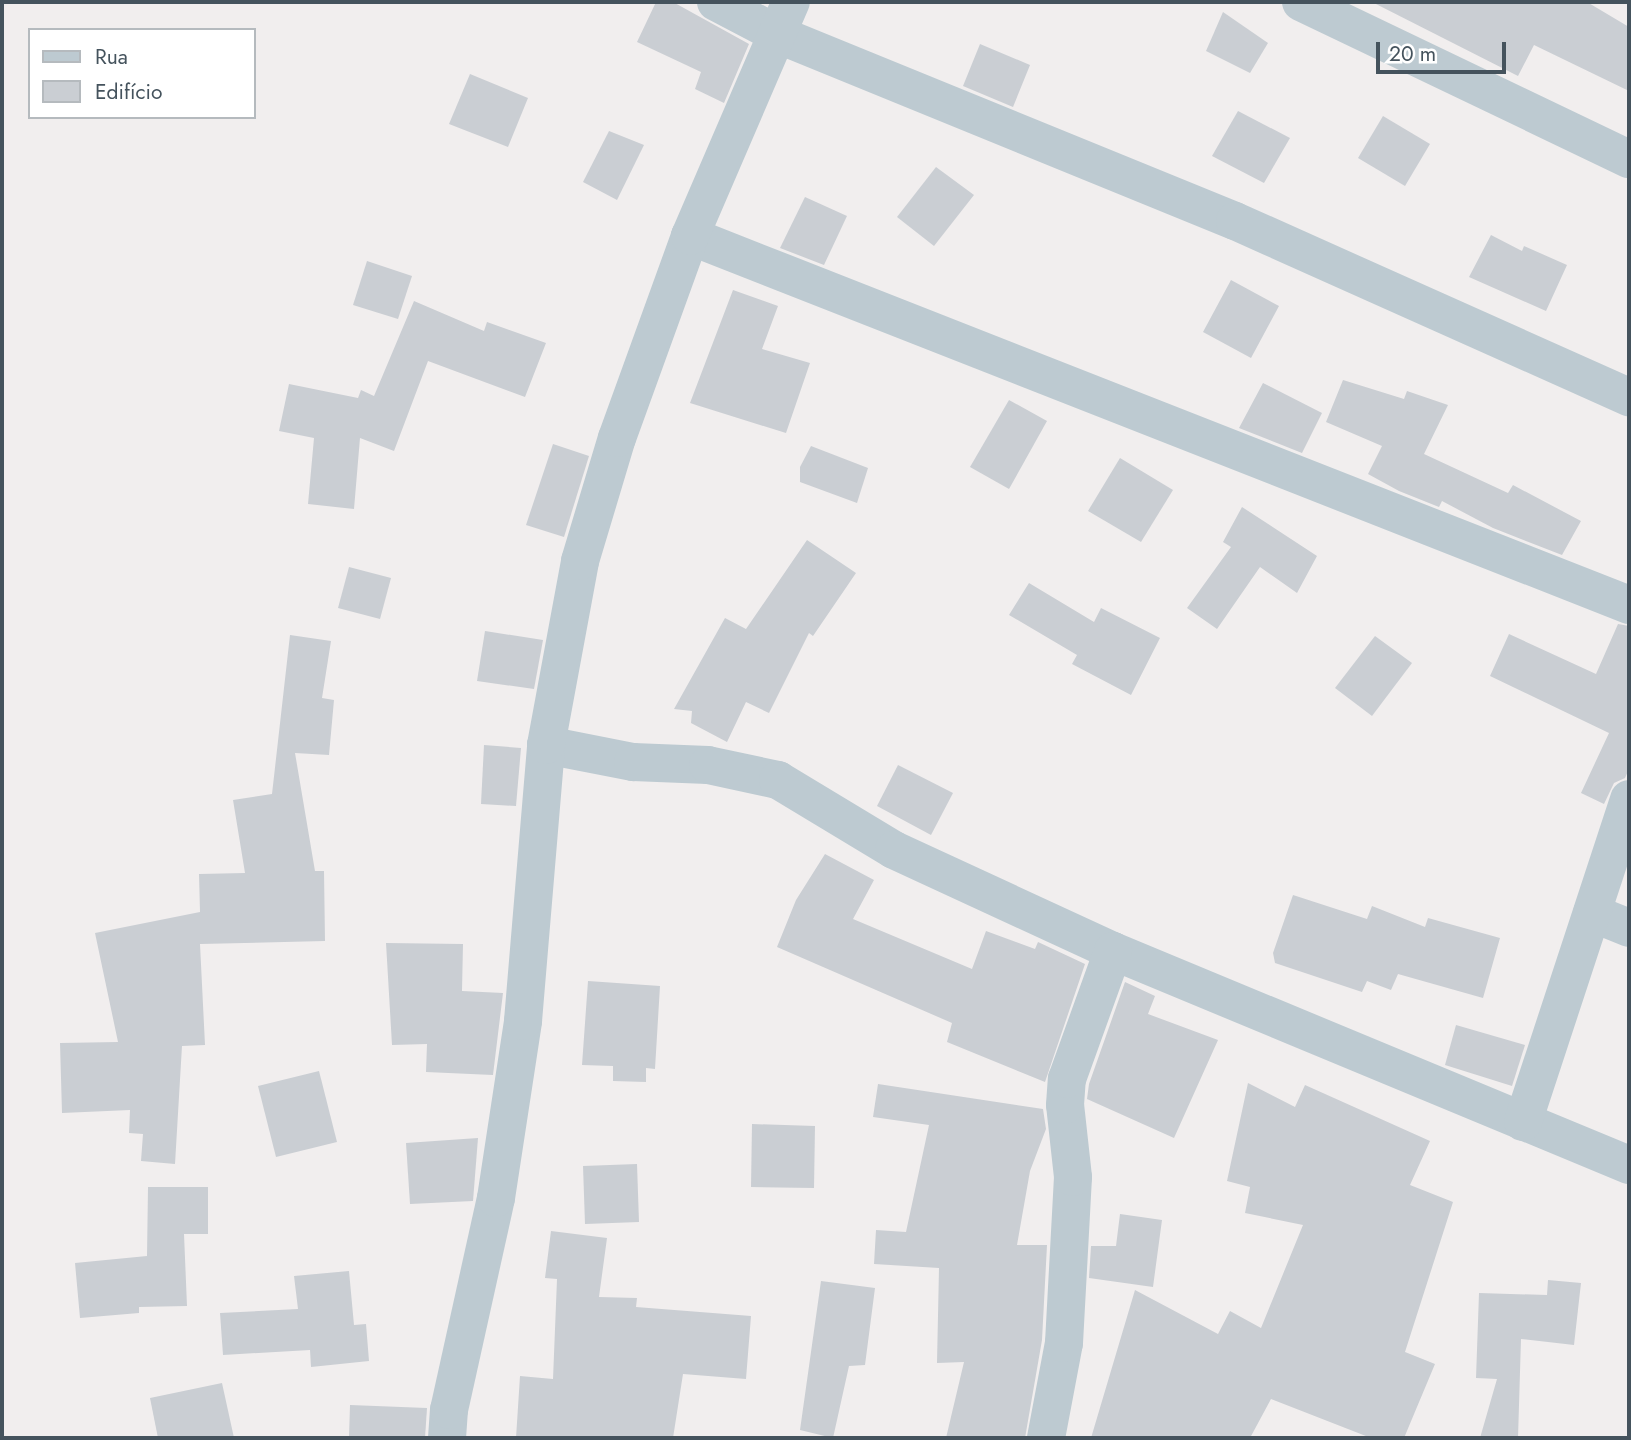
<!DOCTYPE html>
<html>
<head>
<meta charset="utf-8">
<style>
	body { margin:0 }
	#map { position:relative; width:1631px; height:1440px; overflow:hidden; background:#f1eeee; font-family:Jost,sans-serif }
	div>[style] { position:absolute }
	.building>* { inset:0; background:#caced3 }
	.street>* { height:38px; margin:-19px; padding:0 19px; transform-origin:19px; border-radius:19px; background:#bdcad1 }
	span { translate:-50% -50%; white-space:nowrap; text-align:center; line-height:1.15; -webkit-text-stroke:5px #fff; paint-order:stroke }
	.frame { position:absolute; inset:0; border:4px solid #45535d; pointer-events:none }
	.legend { position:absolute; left:28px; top:28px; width:228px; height:91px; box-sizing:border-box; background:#fff; border:2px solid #b5babe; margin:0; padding:9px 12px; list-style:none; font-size:21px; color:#45535d }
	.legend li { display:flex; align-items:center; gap:14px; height:35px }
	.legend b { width:35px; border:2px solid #b5babe }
	.scale { position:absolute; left:1376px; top:42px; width:130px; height:32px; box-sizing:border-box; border:4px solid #45535d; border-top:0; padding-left:9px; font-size:21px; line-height:24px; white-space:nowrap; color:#45535d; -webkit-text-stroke:5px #fff; paint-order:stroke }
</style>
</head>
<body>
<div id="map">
	<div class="building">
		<i style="clip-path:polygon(656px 2px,673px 2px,749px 44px,724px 103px,695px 89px,701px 72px,637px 42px)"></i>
		<i style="clip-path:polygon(1372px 2px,1587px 2px,1629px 27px,1629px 91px,1534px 45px,1518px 76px)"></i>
		<i style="clip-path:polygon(1223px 12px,1268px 43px,1250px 73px,1206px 51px)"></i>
		<i style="clip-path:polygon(980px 44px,1030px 65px,1013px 107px,963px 86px)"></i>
		<i style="clip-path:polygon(470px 74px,528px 98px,508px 147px,449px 124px)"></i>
		<i style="clip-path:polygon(1238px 111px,1290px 138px,1264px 183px,1212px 156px)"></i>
		<i style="clip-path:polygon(1383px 116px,1430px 144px,1405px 186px,1358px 158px)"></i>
		<i style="clip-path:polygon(609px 131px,644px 145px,617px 200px,583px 182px)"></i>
		<i style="clip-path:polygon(936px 167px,974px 195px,934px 246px,897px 217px)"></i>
		<i style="clip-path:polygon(805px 197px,847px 216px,824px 265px,780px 248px)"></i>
		<i style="clip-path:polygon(1491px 235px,1522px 251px,1524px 246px,1567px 265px,1546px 311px,1469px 277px)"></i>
		<i style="clip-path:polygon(367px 261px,412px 276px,398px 319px,353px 305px)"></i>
		<i style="clip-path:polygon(1231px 280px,1279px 306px,1251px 358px,1203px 332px)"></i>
		<i style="clip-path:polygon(733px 290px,778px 306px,762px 349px,810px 363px,786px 433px,690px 403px)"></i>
		<i style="clip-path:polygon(414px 301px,484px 331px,487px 322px,546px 343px,525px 397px,428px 361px,394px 451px,360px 438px,354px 509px,308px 504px,314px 438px,279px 431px,289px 384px,358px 398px,361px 390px,374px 396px)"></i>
		<i style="clip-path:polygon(1343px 380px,1404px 399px,1407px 391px,1448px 405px,1424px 454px,1508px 493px,1513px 485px,1581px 521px,1562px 555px,1493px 528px,1442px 501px,1439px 507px,1399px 491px,1368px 474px,1382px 446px,1326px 422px)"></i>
		<i style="clip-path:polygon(1263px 383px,1322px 413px,1302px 453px,1239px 428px)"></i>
		<i style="clip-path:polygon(1009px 400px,1047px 421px,1009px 489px,970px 467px)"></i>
		<i style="clip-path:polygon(553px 444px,589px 456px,564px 537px,526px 525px)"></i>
		<i style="clip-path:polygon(811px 446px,868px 468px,857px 503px,800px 482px,800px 467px)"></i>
		<i style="clip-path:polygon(1120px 458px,1173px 490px,1141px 542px,1088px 511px)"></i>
		<i style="clip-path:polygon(1242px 507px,1317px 556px,1297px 593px,1260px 567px,1217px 629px,1187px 608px,1231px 547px,1223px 542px)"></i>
		<i style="clip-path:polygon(807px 540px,856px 573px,813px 636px,809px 633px,769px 713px,746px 702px,727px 742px,691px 723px,692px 711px,674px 709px,725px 618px,746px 629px)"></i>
		<i style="clip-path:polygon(349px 567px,391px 578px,380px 619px,338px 608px)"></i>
		<i style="clip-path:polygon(1029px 583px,1094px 622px,1101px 608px,1160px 638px,1131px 695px,1072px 664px,1077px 655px,1009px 615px)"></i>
		<i style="clip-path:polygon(1618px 624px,1629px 626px,1629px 769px,1625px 778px,1614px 783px,1604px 804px,1581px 793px,1609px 733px,1490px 676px,1509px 634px,1596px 674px)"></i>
		<i style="clip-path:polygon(485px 631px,543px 640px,534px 689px,477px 681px)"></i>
		<i style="clip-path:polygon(290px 635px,331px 641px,322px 698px,334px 700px,329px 755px,295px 753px,315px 871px,324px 871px,325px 941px,200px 944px,205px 1045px,182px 1046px,175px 1164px,141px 1161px,143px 1134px,129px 1133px,130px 1110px,62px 1113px,60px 1043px,118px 1042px,95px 933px,200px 912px,199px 874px,245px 873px,233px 800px,272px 794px)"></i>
		<i style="clip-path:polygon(1375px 636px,1412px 663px,1372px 716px,1335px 688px)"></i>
		<i style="clip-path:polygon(484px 745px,521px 748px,516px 806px,481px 804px)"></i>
		<i style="clip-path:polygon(898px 765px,953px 793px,931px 835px,877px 806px)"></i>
		<i style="clip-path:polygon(825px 854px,874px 880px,853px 919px,972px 969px,986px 931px,1035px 949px,1038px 942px,1085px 964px,1045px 1082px,947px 1042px,952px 1023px,777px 947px,796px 900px)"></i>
		<i style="clip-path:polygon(1293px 895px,1367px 919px,1372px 906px,1425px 927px,1428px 918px,1500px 938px,1483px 998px,1398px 974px,1391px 990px,1367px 981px,1362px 992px,1275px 963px,1273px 953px)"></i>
		<i style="clip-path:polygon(386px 943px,463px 944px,462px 991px,503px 993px,493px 1075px,426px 1072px,427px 1044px,392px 1045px)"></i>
		<i style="clip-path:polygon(588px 981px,660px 986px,655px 1069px,646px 1068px,646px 1082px,613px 1081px,613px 1066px,582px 1065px)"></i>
		<i style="clip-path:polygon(1125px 982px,1155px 996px,1148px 1014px,1218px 1040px,1174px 1138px,1087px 1099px,1089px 1084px)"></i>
		<i style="clip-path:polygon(1456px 1025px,1525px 1045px,1512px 1086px,1445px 1065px)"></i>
		<i style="clip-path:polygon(319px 1071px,337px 1142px,276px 1157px,258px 1086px)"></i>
		<i style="clip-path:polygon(1248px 1083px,1295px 1107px,1305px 1085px,1430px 1141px,1410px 1185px,1453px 1202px,1405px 1352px,1435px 1364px,1404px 1438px,1371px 1438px,1271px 1399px,1250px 1438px,1091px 1438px,1135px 1290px,1218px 1334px,1230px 1311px,1261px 1328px,1303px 1225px,1245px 1213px,1250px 1187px,1227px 1181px)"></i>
		<i style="clip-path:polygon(878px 1084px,1043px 1109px,1046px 1129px,1030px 1171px,1017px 1245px,1047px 1245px,1042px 1340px,1025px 1438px,946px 1438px,964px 1362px,937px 1363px,939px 1268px,874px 1264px,876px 1230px,906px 1232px,929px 1125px,873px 1117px)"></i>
		<i style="clip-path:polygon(752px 1124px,815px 1126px,814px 1188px,751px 1187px)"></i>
		<i style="clip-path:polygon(478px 1138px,473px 1201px,410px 1204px,406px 1143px)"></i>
		<i style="clip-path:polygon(637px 1164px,639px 1222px,585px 1224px,583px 1166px)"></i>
		<i style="clip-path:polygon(148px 1187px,208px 1187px,208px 1234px,184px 1234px,187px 1306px,139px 1307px,139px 1313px,80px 1318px,75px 1263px,147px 1256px)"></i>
		<i style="clip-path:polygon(1120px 1214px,1162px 1220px,1153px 1287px,1089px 1278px,1091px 1246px,1116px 1246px)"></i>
		<i style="clip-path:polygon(551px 1231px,607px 1238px,599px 1297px,637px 1298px,636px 1307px,751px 1316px,746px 1379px,683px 1374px,673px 1438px,516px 1438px,520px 1376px,553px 1379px,557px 1279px,545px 1278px)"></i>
		<i style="clip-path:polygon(349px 1271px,354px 1325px,366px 1324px,369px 1361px,311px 1367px,310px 1350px,223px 1355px,220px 1313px,298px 1309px,294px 1276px)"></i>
		<i style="clip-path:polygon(1548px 1280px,1581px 1283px,1574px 1345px,1521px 1339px,1518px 1438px,1480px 1438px,1497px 1379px,1476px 1378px,1479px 1293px,1547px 1295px)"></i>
		<i style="clip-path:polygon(821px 1281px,875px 1288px,865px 1365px,849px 1366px,833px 1438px,800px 1430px)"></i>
		<i style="clip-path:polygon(222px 1383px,234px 1438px,158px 1438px,150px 1398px)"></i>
		<i style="clip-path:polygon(350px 1405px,427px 1408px,425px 1438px,349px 1438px)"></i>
	</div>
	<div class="street">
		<i style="left:716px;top:2px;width:71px;rotate:27.6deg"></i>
		<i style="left:779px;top:35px;width:492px;rotate:22.2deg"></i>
		<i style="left:1235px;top:221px;width:432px;rotate:24.1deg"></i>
		<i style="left:1301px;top:2px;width:364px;rotate:25.6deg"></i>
		<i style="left:690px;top:236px;width:1009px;rotate:21.45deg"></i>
		<i style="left:546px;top:745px;width:89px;rotate:11.1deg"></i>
		<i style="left:633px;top:762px;width:75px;rotate:2.3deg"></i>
		<i style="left:708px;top:765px;width:72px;rotate:12.1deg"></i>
		<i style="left:778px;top:780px;width:135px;rotate:31.1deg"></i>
		<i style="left:894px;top:850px;width:241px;rotate:24.8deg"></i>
		<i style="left:1113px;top:951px;width:559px;rotate:22.53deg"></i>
		<i style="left:1592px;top:913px;width:40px;rotate:22deg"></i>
		<i style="left:1523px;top:1122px;width:340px;rotate:-71.8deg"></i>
		<i style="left:447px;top:1438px;width:28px;rotate:-86deg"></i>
		<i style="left:449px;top:1410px;width:217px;rotate:-77.5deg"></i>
		<i style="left:496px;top:1198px;width:179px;rotate:-81.3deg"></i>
		<i style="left:523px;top:1021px;width:277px;rotate:-85.2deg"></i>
		<i style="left:546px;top:745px;width:187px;rotate:-79.5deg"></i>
		<i style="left:580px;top:561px;width:128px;rotate:-73.3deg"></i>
		<i style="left:617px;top:438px;width:215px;rotate:-70.1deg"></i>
		<i style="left:690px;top:236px;width:255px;rotate:-66.7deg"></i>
		<i style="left:1046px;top:1438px;width:97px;rotate:-79.3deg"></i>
		<i style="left:1064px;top:1343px;width:166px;rotate:-86.9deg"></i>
		<i style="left:1073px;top:1177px;width:72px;rotate:-96.3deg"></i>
		<i style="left:1065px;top:1105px;width:26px;rotate:-86deg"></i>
		<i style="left:1067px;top:1079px;width:136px;rotate:-70.2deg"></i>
	</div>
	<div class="frame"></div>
	<ul class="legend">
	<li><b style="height:9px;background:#bdcad1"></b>Rua</li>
	<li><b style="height:19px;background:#caced3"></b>Edifício</li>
	</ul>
	<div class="scale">20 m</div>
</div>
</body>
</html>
